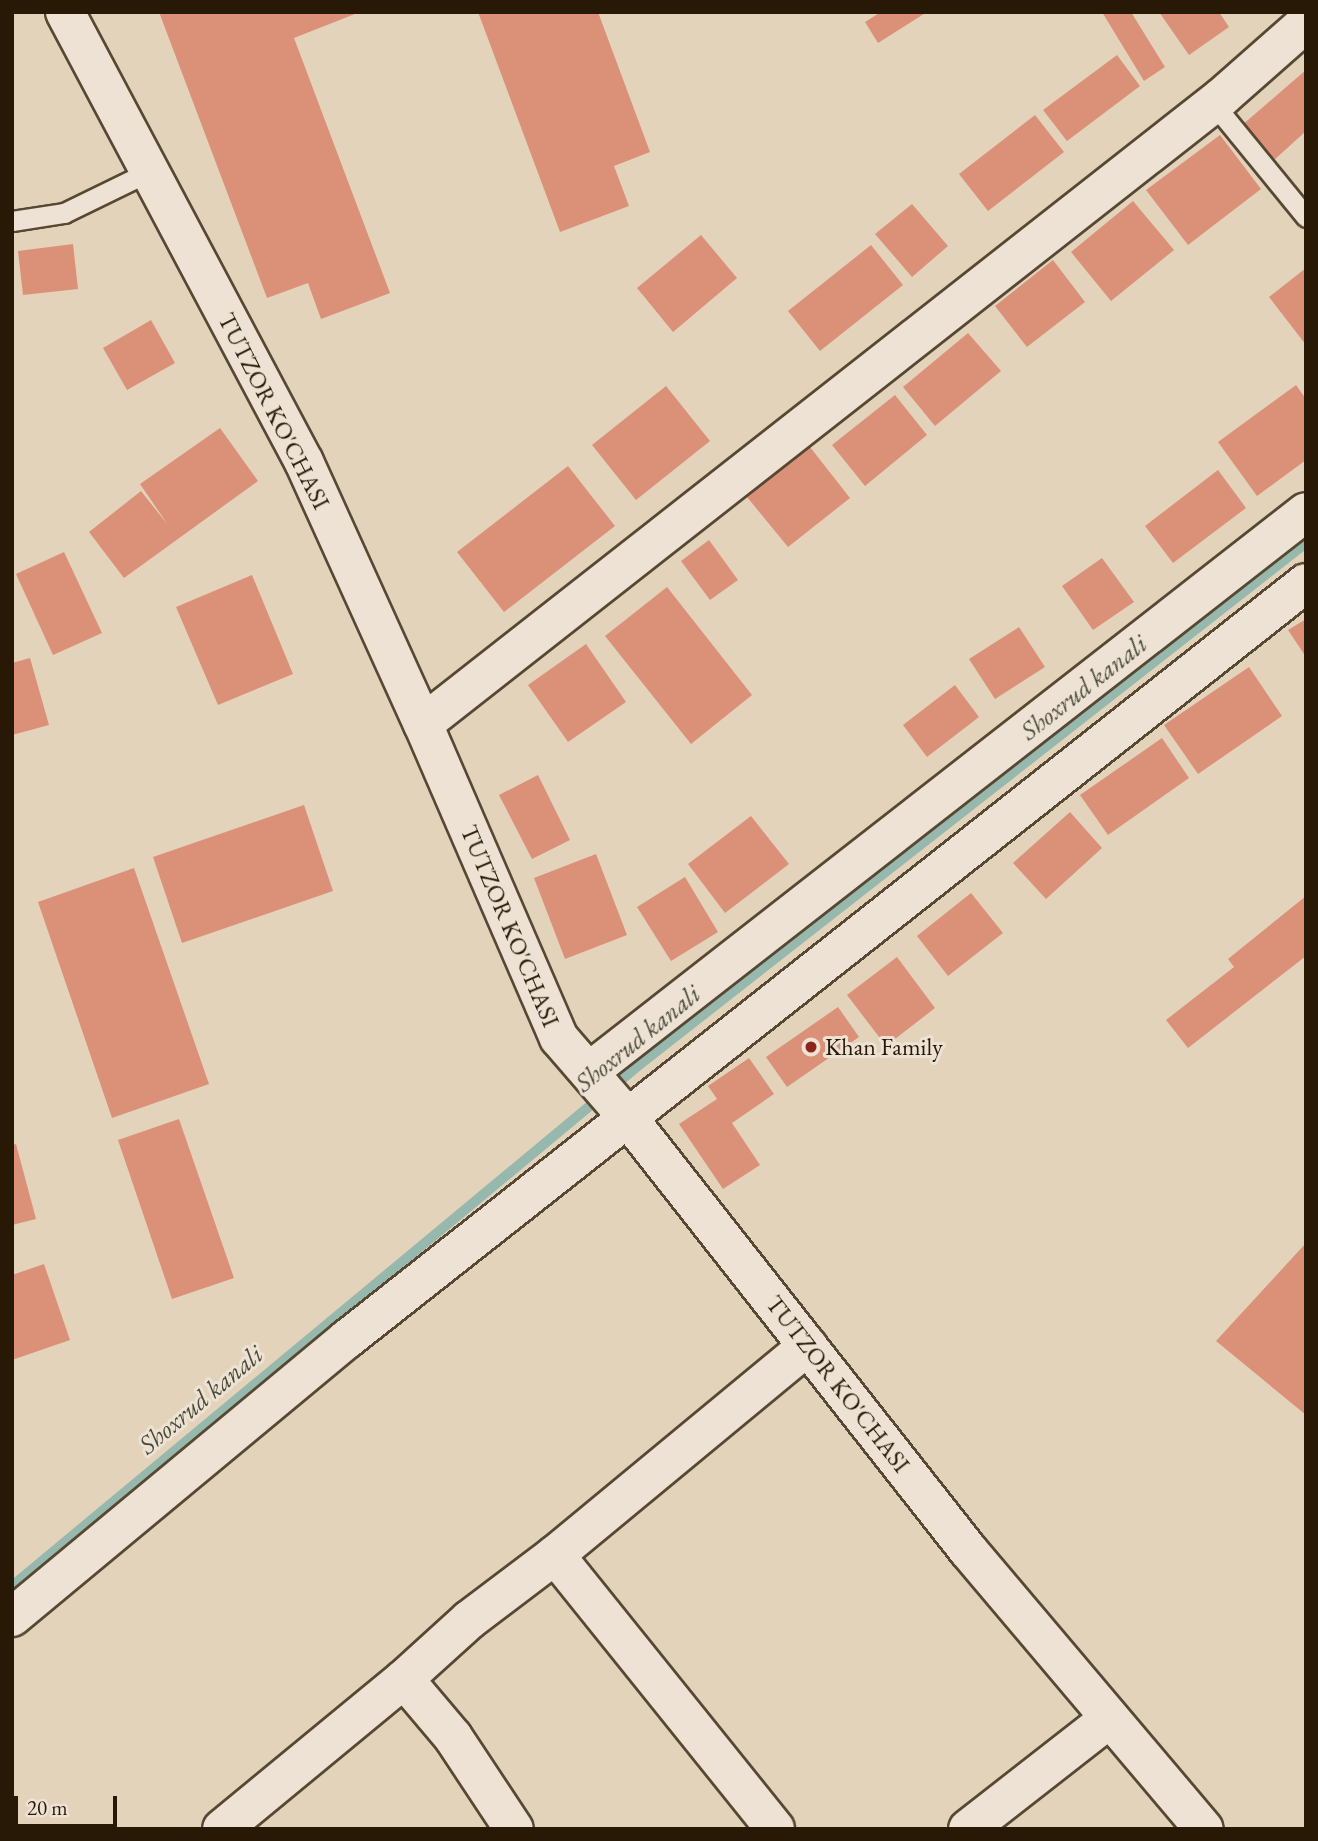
<!DOCTYPE html>
<html>
<head>
<meta charset="utf-8">
<style>
	body { margin:0 }
	#map { position:relative; width:1318px; height:1841px; overflow:hidden; background:#e3d3bb; font-family:"EB Garamond",serif }
	div>[style] { position:absolute }
	.stream>* { height:10px; margin:-5px; padding:0 5px; transform-origin:5px; border-radius:5px; background:#96b8ad }
	.building>* { inset:0; background:#db9178 }
	.roads { filter:drop-shadow(2px 0 #564832) drop-shadow(-2px 0 #564832) drop-shadow(0 2px #564832) drop-shadow(0 -2px #564832) }
	.lane>* { height:19px; margin:-9.5px; padding:0 9.5px; transform-origin:9.5px; border-radius:9.5px; background:#ede2d3 }
	.street>* { height:38px; margin:-19px; padding:0 19px; transform-origin:19px; border-radius:19px; background:#ede2d3 }
	.dots>* { width:19px; height:19px; translate:-50% -50%; box-sizing:border-box; border:4px solid #ede2d3; border-radius:50% }
	span { translate:-50% -50%; white-space:nowrap; text-align:center; line-height:1.15; -webkit-text-stroke:6px #ede2d3; paint-order:stroke }
	.street-label { font-size:24px; color:#271905 }
	.poi-label { font-size:24px; color:#271905 }
	.left { translate:0 -50%; text-align:left }
	.water-label { font-size:26px; color:#484937; font-style:italic }
	.frame { position:absolute; inset:0; border:14px solid #271905; pointer-events:none }
	.scale { position:absolute; left:14px; top:1796px; width:103px; height:32px; box-sizing:border-box; border:4px solid #271905; border-top:0; padding-left:9px; font-size:21px; line-height:24px; white-space:nowrap; color:#271905; -webkit-text-stroke:5px #ede2d3; paint-order:stroke }
</style>
</head>
<body>
<div id="map">
	<div class="stream">
		<i style="left:12px;top:1586px;width:815px;rotate:-39.72deg"></i>
		<i style="left:639px;top:1065px;width:847px;rotate:-38.05deg"></i>
	</div>
	<div class="building">
		<i style="clip-path:polygon(159px 12px,360px 12px,294px 38px,390px 293px,321px 319px,308px 283px,267px 298px)"></i>
		<i style="clip-path:polygon(478px 12px,598px 12px,650px 152px,614px 166px,629px 206px,560px 232px)"></i>
		<i style="clip-path:polygon(881px 12px,927px 12px,878px 43px,865px 22px)"></i>
		<i style="clip-path:polygon(1102px 12px,1131px 12px,1165px 67px,1144px 81px)"></i>
		<i style="clip-path:polygon(1159px 12px,1219px 12px,1229px 27px,1189px 55px)"></i>
		<i style="clip-path:polygon(1117px 55px,1140px 86px,1067px 141px,1043px 110px)"></i>
		<i style="clip-path:polygon(1306px 70px,1306px 131px,1273px 161px,1241px 126px)"></i>
		<i style="clip-path:polygon(1035px 115px,1064px 152px,988px 211px,959px 174px)"></i>
		<i style="clip-path:polygon(1220px 135px,1261px 189px,1188px 245px,1146px 190px)"></i>
		<i style="clip-path:polygon(1133px 201px,1174px 250px,1111px 301px,1071px 252px)"></i>
		<i style="clip-path:polygon(912px 204px,948px 246px,912px 277px,875px 234px)"></i>
		<i style="clip-path:polygon(701px 235px,737px 278px,673px 332px,637px 288px)"></i>
		<i style="clip-path:polygon(73px 244px,78px 289px,23px 295px,18px 251px)"></i>
		<i style="clip-path:polygon(871px 245px,903px 285px,820px 351px,788px 311px)"></i>
		<i style="clip-path:polygon(1053px 260px,1085px 302px,1027px 347px,995px 306px)"></i>
		<i style="clip-path:polygon(1306px 268px,1306px 345px,1269px 297px)"></i>
		<i style="clip-path:polygon(151px 320px,175px 363px,127px 390px,103px 348px)"></i>
		<i style="clip-path:polygon(968px 333px,1001px 371px,935px 426px,903px 387px)"></i>
		<i style="clip-path:polygon(1296px 385px,1306px 399px,1306px 460px,1257px 496px,1218px 442px)"></i>
		<i style="clip-path:polygon(666px 386px,710px 441px,636px 500px,592px 445px)"></i>
		<i style="clip-path:polygon(895px 395px,927px 435px,865px 486px,832px 445px)"></i>
		<i style="clip-path:polygon(220px 428px,258px 481px,124px 578px,89px 532px,141px 491px,168px 525px,140px 484px)"></i>
		<i style="clip-path:polygon(810px 447px,850px 498px,788px 547px,747px 497px)"></i>
		<i style="clip-path:polygon(568px 466px,615px 526px,504px 612px,457px 552px)"></i>
		<i style="clip-path:polygon(1218px 470px,1246px 508px,1173px 563px,1145px 526px)"></i>
		<i style="clip-path:polygon(709px 540px,738px 580px,710px 600px,681px 561px)"></i>
		<i style="clip-path:polygon(64px 552px,102px 633px,53px 655px,16px 574px)"></i>
		<i style="clip-path:polygon(1102px 558px,1134px 602px,1093px 630px,1062px 586px)"></i>
		<i style="clip-path:polygon(252px 575px,293px 674px,218px 705px,176px 607px)"></i>
		<i style="clip-path:polygon(667px 587px,752px 695px,691px 744px,605px 636px)"></i>
		<i style="clip-path:polygon(1306px 619px,1306px 657px,1288px 630px)"></i>
		<i style="clip-path:polygon(1019px 627px,1045px 667px,995px 699px,969px 659px)"></i>
		<i style="clip-path:polygon(586px 644px,626px 702px,568px 742px,528px 685px)"></i>
		<i style="clip-path:polygon(30px 658px,49px 725px,12px 735px,12px 663px)"></i>
		<i style="clip-path:polygon(1249px 667px,1282px 716px,1198px 774px,1164px 725px)"></i>
		<i style="clip-path:polygon(955px 685px,979px 717px,927px 757px,903px 725px)"></i>
		<i style="clip-path:polygon(1162px 738px,1189px 778px,1108px 835px,1080px 795px)"></i>
		<i style="clip-path:polygon(538px 775px,570px 840px,532px 859px,499px 795px)"></i>
		<i style="clip-path:polygon(304px 805px,333px 891px,182px 943px,153px 857px)"></i>
		<i style="clip-path:polygon(1070px 812px,1102px 848px,1046px 899px,1013px 863px)"></i>
		<i style="clip-path:polygon(751px 816px,789px 864px,725px 913px,688px 864px)"></i>
		<i style="clip-path:polygon(596px 854px,627px 935px,565px 959px,534px 878px)"></i>
		<i style="clip-path:polygon(134px 868px,209px 1084px,112px 1118px,38px 902px)"></i>
		<i style="clip-path:polygon(685px 877px,718px 932px,671px 961px,637px 907px)"></i>
		<i style="clip-path:polygon(971px 893px,1003px 933px,948px 976px,917px 936px)"></i>
		<i style="clip-path:polygon(1306px 896px,1306px 956px,1188px 1048px,1166px 1020px,1234px 967px,1228px 959px)"></i>
		<i style="clip-path:polygon(897px 957px,935px 1008px,886px 1046px,847px 995px)"></i>
		<i style="clip-path:polygon(838px 1007px,859px 1037px,787px 1087px,766px 1057px)"></i>
		<i style="clip-path:polygon(749px 1058px,774px 1094px,732px 1123px,760px 1165px,723px 1189px,679px 1124px,717px 1099px,708px 1086px)"></i>
		<i style="clip-path:polygon(179px 1119px,234px 1278px,172px 1299px,118px 1140px)"></i>
		<i style="clip-path:polygon(16px 1144px,36px 1219px,12px 1225px,12px 1145px)"></i>
		<i style="clip-path:polygon(1306px 1243px,1306px 1415px,1216px 1341px)"></i>
		<i style="clip-path:polygon(44px 1264px,70px 1340px,12px 1360px,12px 1275px)"></i>
	</div>
	<div class="roads">
		<div class="lane">
			<i style="left:1213px;top:103px;width:147px;rotate:50.8deg"></i>
			<i style="left:12px;top:221px;width:53px;rotate:-8.7deg"></i>
			<i style="left:64px;top:213px;width:93px;rotate:-26deg"></i>
		</div>
		<div class="street">
			<i style="left:65px;top:12px;width:510px;rotate:62.03deg"></i>
			<i style="left:304px;top:462px;width:288px;rotate:65.6deg"></i>
			<i style="left:423px;top:724px;width:342px;rotate:66.6deg"></i>
			<i style="left:559px;top:1038px;width:106px;rotate:49.2deg"></i>
			<i style="left:628px;top:1118px;width:550px;rotate:51.8deg"></i>
			<i style="left:968px;top:1550px;width:365px;rotate:49.8deg"></i>
			<i style="left:423px;top:724px;width:1016px;rotate:-38.12deg"></i>
			<i style="left:1222px;top:97px;width:112px;rotate:-41.4deg"></i>
			<i style="left:590px;top:1071px;width:908px;rotate:-37.98deg"></i>
			<i style="left:555px;top:1555px;width:351px;rotate:51.2deg"></i>
			<i style="left:12px;top:1617px;width:435px;rotate:-39.7deg"></i>
			<i style="left:347px;top:1339px;width:1221px;rotate:-38.25deg"></i>
			<i style="left:404px;top:1679px;width:88px;rotate:-42.2deg"></i>
			<i style="left:469px;top:1620px;width:108px;rotate:-37.1deg"></i>
			<i style="left:555px;top:1555px;width:328px;rotate:-39.6deg"></i>
			<i style="left:222px;top:1829px;width:236px;rotate:-39.5deg"></i>
			<i style="left:404px;top:1679px;width:76px;rotate:49.8deg"></i>
			<i style="left:453px;top:1737px;width:110px;rotate:56.5deg"></i>
			<i style="left:968px;top:1829px;width:180px;rotate:-38deg"></i>
		</div>
	</div>
	<div class="dots">
		<i style="left:811px;top:1047px;background:#8f2418"></i>
	</div>
	<div class="street-label">
		<span style="left:274px;top:411px;rotate:63deg">TUTZOR KO'CHASI</span>
		<span style="left:510px;top:926px;rotate:67deg">TUTZOR KO'CHASI</span>
		<span style="left:838px;top:1384px;rotate:52deg">TUTZOR KO'CHASI</span>
	</div>
	<div class="poi-label">
		<span class="left" style="left:825px;top:1047px">Khan Family</span>
	</div>
	<div class="water-label">
		<span style="left:1084px;top:688px;rotate:-38deg">Shoxrud kanali</span>
		<span style="left:638px;top:1039px;rotate:-39deg">Shoxrud kanali</span>
		<span style="left:201px;top:1400px;rotate:-40deg">Shoxrud kanali</span>
	</div>
	<div class="frame"></div>
	<div class="scale">20 m</div>
</div>
</body>
</html>
